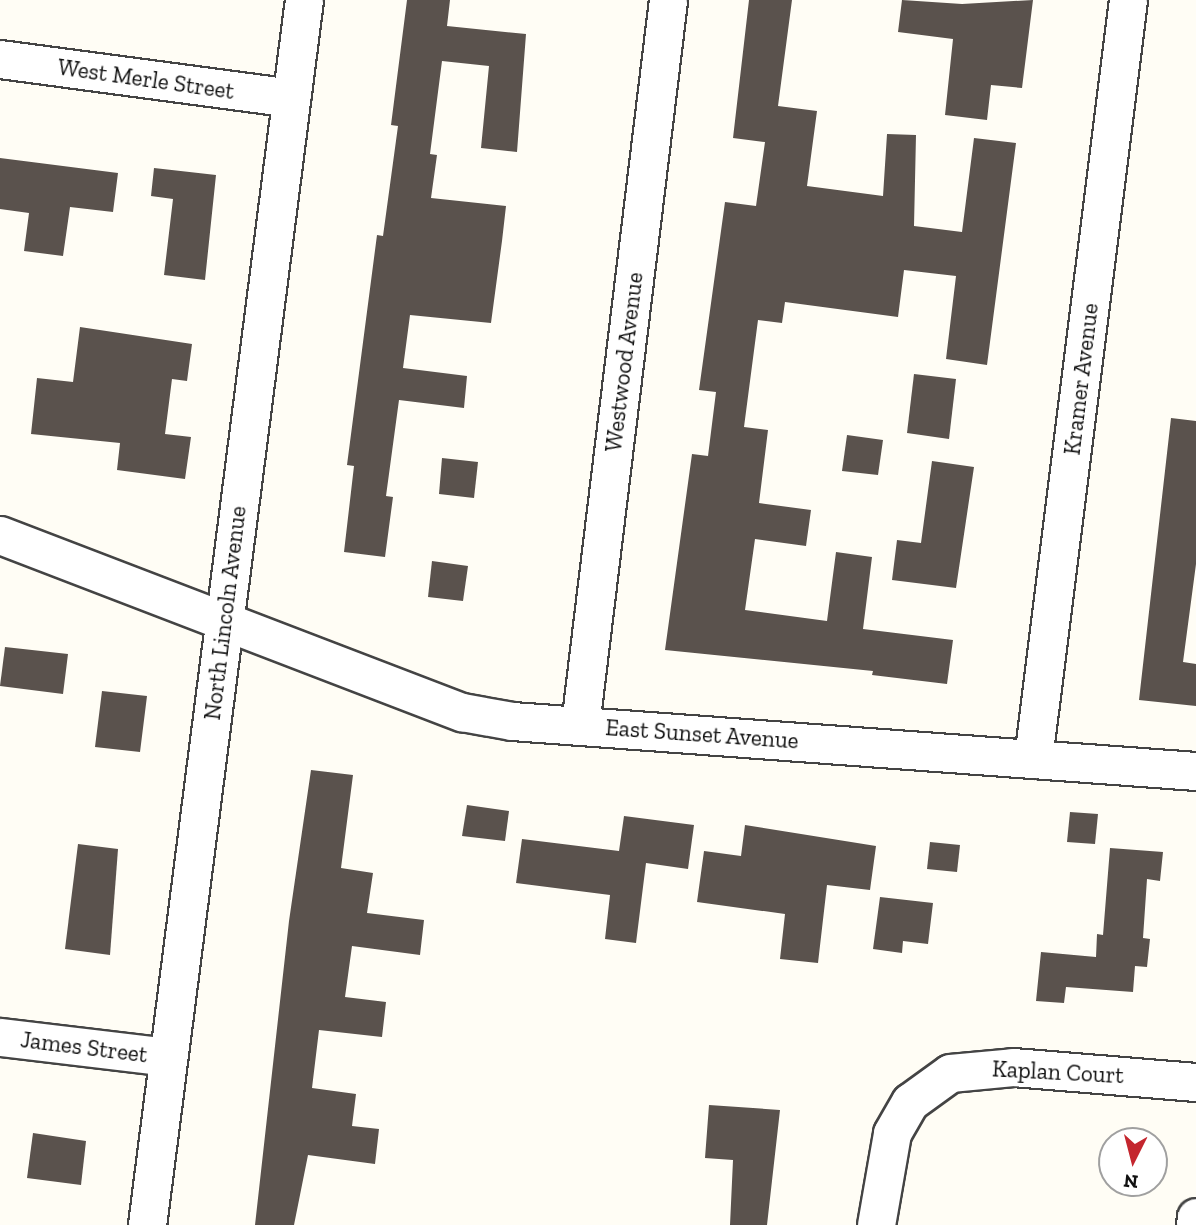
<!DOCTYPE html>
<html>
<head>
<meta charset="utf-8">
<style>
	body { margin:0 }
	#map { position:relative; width:1196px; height:1225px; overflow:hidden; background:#fffdf5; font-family:"Zilla Slab",serif }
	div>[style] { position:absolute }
	.building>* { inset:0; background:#5a524d }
	.roads { filter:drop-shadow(2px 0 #444) drop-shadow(-2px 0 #444) drop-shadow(0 2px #444) drop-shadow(0 -2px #444) }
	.minor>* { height:37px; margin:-18.5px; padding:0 18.5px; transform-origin:18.5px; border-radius:18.5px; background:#fff }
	span { translate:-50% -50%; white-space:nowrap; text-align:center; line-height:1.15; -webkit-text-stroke:7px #fff; paint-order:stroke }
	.street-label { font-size:23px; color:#111 }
	.north { position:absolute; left:1098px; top:1127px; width:70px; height:70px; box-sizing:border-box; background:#fff; border:2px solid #a0a0a0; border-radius:50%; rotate:186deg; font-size:19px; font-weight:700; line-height:28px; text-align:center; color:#111 }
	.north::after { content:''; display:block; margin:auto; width:24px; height:32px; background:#c4262e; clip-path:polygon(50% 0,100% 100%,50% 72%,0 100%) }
</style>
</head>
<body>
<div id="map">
	<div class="building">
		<i style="clip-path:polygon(407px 0,450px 0,447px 26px,526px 34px,517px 152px,481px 148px,489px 66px,442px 61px,430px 154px,437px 155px,431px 198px,506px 206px,502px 241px,491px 323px,410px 315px,403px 368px,467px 376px,464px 408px,399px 400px,386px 496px,393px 497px,385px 557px,344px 552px,354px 466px,347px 465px,377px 235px,383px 236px,398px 126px,391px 125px)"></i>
		<i style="clip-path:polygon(749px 0,792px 0,778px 106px,817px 111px,807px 186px,883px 196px,887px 134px,916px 135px,914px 226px,962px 232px,974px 138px,1016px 143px,987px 365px,946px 359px,956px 276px,904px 270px,898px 317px,785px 302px,782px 323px,758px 320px,744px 427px,768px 430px,759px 503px,811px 510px,806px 546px,755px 539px,745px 610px,827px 621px,836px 552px,872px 557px,863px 629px,953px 640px,947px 684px,872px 675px,873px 671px,665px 650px,692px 454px,708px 456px,716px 392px,699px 390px,725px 202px,756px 206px,765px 142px,733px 138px)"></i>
		<i style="clip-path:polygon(902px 0,962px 4px,1033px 0,1022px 88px,991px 85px,987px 120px,945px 115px,953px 39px,898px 32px)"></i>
		<i style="clip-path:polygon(0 158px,118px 173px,113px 212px,70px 207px,63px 256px,24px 251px,29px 213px,0 209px)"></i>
		<i style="clip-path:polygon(154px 168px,216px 175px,205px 280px,164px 275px,173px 199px,151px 196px)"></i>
		<i style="clip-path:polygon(80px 327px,192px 344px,187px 381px,172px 379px,165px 434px,191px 437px,185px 479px,117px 470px,120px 443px,31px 434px,37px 378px,73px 382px)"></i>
		<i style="clip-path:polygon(914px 374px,956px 379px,949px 439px,907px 433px)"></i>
		<i style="clip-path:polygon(1171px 418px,1196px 421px,1196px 564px,1183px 662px,1196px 664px,1196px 706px,1139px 700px)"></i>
		<i style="clip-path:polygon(847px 435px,883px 440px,878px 475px,842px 471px)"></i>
		<i style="clip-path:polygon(442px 458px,478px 462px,474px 498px,439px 494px)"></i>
		<i style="clip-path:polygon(932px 461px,974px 467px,956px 588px,892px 580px,897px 540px,921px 543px)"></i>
		<i style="clip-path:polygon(432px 561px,468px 566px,463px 601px,428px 597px)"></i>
		<i style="clip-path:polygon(5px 647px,68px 654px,63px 694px,0 686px)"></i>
		<i style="clip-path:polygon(102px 691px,147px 696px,140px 752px,95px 747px)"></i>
		<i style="clip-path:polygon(311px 770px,353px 775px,341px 868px,373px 873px,367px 913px,424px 920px,420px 955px,352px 946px,345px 997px,386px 1002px,382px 1037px,319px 1030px,312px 1088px,356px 1094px,352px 1126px,379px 1129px,375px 1164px,308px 1155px,294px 1225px,255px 1225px,289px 921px)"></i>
		<i style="clip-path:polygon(467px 805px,509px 811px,505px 841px,462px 836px)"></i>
		<i style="clip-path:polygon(1070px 812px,1098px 814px,1095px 844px,1067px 842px)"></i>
		<i style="clip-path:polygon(624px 816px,694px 825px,688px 869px,646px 863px,636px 943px,605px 939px,610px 895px,516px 883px,522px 839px,619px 851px)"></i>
		<i style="clip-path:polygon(745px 825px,876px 846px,870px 890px,827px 885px,818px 963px,780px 959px,785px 914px,697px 902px,704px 851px,741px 856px)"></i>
		<i style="clip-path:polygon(930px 842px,960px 845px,957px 872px,927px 869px)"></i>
		<i style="clip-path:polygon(78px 844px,118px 849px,110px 955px,65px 949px)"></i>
		<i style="clip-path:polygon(1110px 848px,1163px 852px,1160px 881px,1147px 879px,1143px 938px,1150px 939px,1147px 967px,1135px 966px,1133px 992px,1066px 987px,1064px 1003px,1036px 1001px,1041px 952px,1096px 957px,1097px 934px,1103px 935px)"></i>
		<i style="clip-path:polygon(880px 897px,933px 903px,928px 944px,903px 941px,902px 953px,873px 949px)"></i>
		<i style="clip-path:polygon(709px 1105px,780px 1110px,767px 1225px,730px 1225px,733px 1160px,705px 1158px)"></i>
		<i style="clip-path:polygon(33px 1133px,86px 1141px,81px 1185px,27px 1178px)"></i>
	</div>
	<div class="roads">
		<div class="minor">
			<i style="left:0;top:59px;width:294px;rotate:7.6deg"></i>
			<i style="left:0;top:535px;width:495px;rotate:21deg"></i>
			<i style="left:462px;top:712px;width:51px;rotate:10.2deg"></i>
			<i style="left:512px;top:721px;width:686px;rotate:4.18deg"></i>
			<i style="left:580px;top:725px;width:730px;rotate:-83.08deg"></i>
			<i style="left:1033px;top:759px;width:765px;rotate:-82.87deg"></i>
			<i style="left:0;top:1037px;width:169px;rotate:6.8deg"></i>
			<i style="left:147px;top:1225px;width:1235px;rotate:-82.7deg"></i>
			<i style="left:876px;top:1225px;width:93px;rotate:-80.1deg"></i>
			<i style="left:892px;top:1133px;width:36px;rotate:-60deg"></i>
			<i style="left:910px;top:1102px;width:49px;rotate:-35.9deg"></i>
			<i style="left:950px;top:1073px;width:63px;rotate:-5.4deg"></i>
			<i style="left:1013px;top:1067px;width:184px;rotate:4.7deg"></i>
			<i style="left:1195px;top:1225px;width:8px;rotate:-83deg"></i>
		</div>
	</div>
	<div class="street-label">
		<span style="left:146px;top:79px;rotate:8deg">West Merle Street</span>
		<span style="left:624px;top:362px;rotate:-83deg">Westwood Avenue</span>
		<span style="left:1081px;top:379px;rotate:-83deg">Kramer Avenue</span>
		<span style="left:225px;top:613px;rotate:-83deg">North Lincoln Avenue</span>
		<span style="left:702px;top:734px;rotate:4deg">East Sunset Avenue</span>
		<span style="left:84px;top:1047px;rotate:7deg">James Street</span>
		<span style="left:1058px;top:1072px;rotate:3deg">Kaplan Court</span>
	</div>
	<div class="north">N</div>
</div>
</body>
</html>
